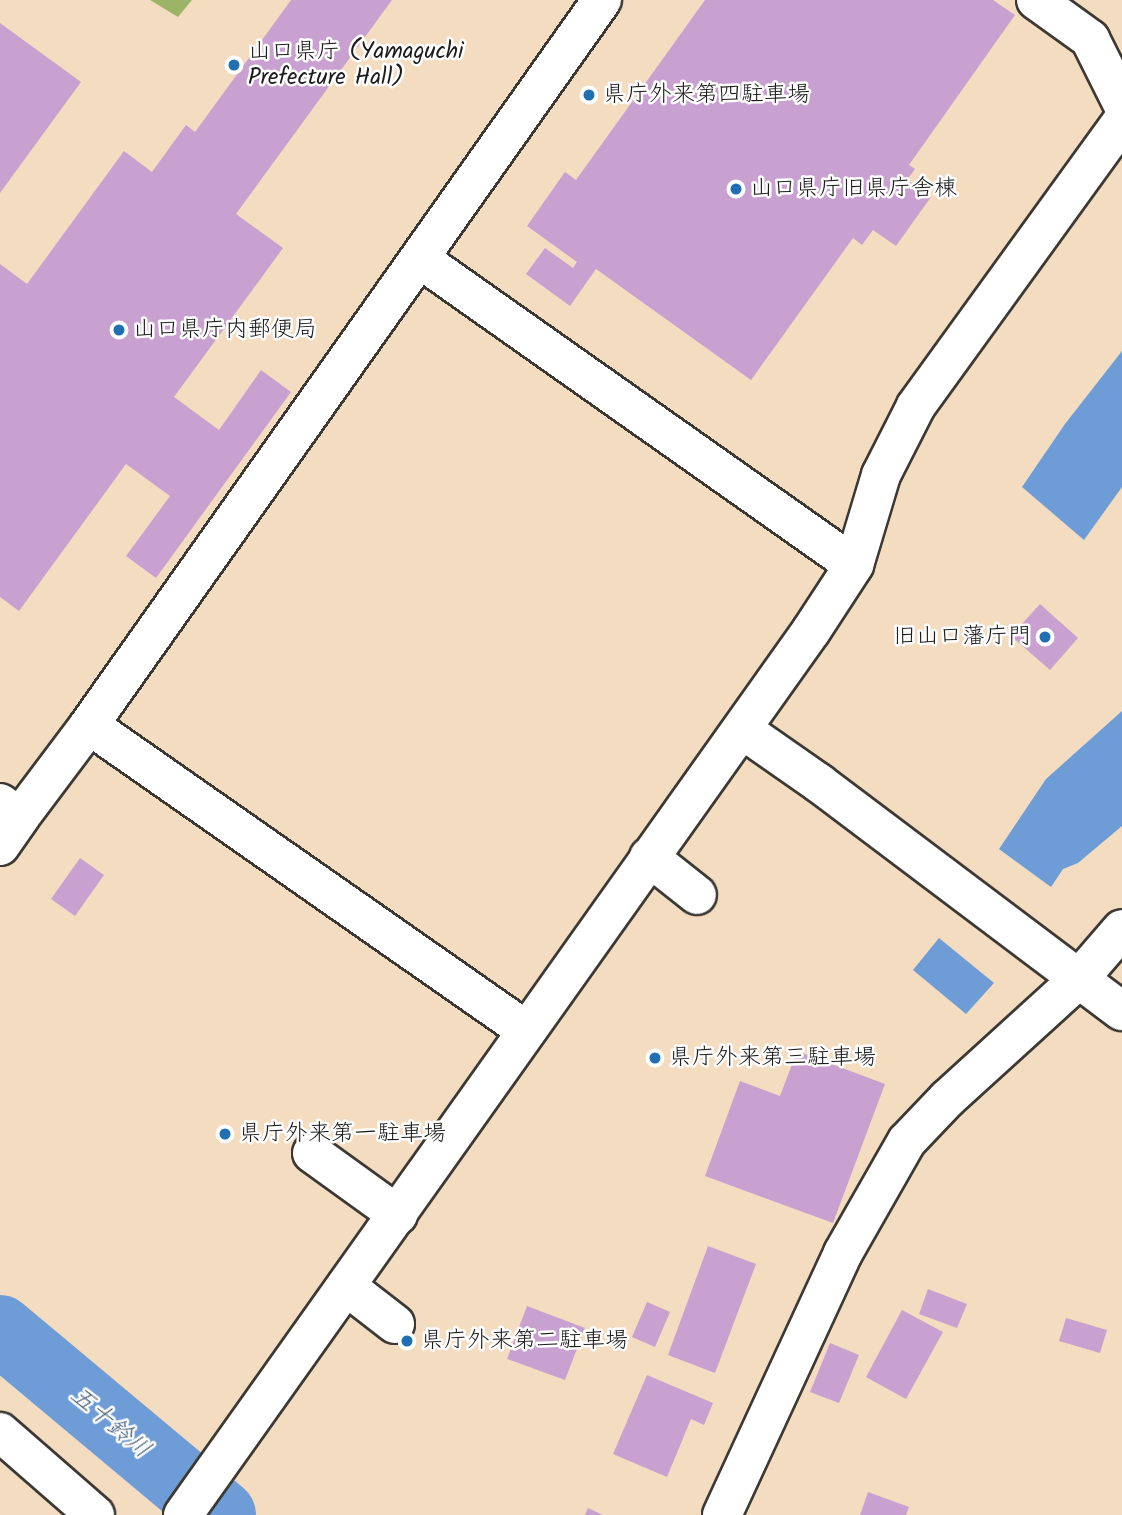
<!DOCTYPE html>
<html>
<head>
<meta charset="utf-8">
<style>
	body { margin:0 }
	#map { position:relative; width:1122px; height:1515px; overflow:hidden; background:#f4dcc0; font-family:Kalam,"Klee One",sans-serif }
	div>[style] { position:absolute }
	.forest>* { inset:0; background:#9bb466 }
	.water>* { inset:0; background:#6d9cd6 }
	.river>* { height:70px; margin:-35px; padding:0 35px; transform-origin:35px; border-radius:35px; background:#6d9cd6 }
	.building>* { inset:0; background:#c9a1d0 }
	.roads { filter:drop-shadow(2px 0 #3c3935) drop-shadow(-2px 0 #3c3935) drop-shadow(0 2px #3c3935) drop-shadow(0 -2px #3c3935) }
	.minor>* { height:38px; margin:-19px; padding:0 19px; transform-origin:19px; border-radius:19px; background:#fff }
	.dots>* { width:19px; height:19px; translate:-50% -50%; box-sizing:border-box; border:4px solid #fff; border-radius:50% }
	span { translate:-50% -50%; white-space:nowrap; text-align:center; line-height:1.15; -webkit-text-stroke:5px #fff; paint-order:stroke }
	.poi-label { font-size:23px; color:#1c1c1c }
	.left { translate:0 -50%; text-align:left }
	.right { translate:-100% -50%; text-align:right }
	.water-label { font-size:24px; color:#445c79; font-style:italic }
</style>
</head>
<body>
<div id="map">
	<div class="forest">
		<i style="clip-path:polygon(150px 0,192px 0,178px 17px)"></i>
	</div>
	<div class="water">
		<i style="clip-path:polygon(1122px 351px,1122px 487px,1084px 540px,1022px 487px,1065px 424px)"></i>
		<i style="clip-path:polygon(1122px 711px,1122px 826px,1078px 863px,1063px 869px,1051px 887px,999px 849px,1046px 779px)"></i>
		<i style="clip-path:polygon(939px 938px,994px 983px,966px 1014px,913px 970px)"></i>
	</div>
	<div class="river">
		<i style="left:0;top:1330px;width:288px;rotate:39.9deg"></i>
	</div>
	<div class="building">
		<i style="clip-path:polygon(291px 0,392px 0,236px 214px,283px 248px,174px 397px,219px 430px,261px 370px,291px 392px,156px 578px,126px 556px,170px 496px,126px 464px,19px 611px,0 597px,0 264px,27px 284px,124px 151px,152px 172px,186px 125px,195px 132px)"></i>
		<i style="clip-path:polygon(705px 0,993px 0,1015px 15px,909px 165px,915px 169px,907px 180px,931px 197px,896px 246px,873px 230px,862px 245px,853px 238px,751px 380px,596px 269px,570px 306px,526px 274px,545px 248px,573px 268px,577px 262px,527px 226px,565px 172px,576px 180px)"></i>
		<i style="clip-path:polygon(0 23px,81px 82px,0 193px)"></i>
		<i style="clip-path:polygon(1040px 604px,1078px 638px,1050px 670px,1011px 636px)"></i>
		<i style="clip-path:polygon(80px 858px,104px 875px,75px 916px,51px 899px)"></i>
		<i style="clip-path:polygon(797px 1051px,885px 1084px,833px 1223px,705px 1176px,740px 1081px,780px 1096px)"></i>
		<i style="clip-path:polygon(708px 1246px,756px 1264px,715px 1373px,668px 1355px)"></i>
		<i style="clip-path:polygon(928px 1289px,967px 1304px,957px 1328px,919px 1314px)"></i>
		<i style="clip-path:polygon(647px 1302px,670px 1312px,655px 1347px,632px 1337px)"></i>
		<i style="clip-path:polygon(527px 1306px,585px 1328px,565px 1380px,507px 1359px)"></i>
		<i style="clip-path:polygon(902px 1310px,943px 1332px,906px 1399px,866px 1377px)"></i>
		<i style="clip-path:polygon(1066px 1318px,1107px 1330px,1100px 1353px,1059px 1341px)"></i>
		<i style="clip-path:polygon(830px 1343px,859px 1355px,839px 1403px,810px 1392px)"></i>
		<i style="clip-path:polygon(647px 1375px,713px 1403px,704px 1425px,691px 1419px,667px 1477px,613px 1454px)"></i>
		<i style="clip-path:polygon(868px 1492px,909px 1507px,906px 1515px,860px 1515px)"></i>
		<i style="clip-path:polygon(588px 1508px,603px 1515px,585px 1515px)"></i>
	</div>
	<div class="roads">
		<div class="minor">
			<i style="left:1036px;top:0;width:67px;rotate:35.8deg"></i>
			<i style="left:1090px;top:39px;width:72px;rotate:63.4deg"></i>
			<i style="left:420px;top:259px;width:531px;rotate:35.19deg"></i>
			<i style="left:89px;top:725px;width:534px;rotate:34.94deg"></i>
			<i style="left:743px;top:730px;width:93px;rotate:34.9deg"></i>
			<i style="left:819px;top:783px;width:379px;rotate:37deg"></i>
			<i style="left:0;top:803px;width:24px;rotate:35deg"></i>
			<i style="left:20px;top:817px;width:115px;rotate:-53.1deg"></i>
			<i style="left:89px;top:725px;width:888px;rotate:-54.72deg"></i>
			<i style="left:0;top:846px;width:35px;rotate:-55deg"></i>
			<i style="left:649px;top:857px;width:61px;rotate:38.4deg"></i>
			<i style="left:312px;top:1153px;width:106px;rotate:35.8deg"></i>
			<i style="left:346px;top:1286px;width:62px;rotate:37.8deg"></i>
			<i style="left:0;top:1432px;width:126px;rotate:41.1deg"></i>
			<i style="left:183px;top:1515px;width:1084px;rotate:-54.61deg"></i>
			<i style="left:811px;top:631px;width:79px;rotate:-56.9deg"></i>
			<i style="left:854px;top:565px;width:94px;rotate:-73.3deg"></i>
			<i style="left:881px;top:475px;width:77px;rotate:-63.1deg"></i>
			<i style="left:916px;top:406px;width:352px;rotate:-54.1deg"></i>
			<i style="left:722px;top:1515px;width:289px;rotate:-65.2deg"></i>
			<i style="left:843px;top:1253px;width:129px;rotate:-60.3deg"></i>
			<i style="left:907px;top:1141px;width:58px;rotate:-46.4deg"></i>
			<i style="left:947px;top:1099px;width:177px;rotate:-42.3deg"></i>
			<i style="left:1078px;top:980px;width:67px;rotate:-49.2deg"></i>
		</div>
	</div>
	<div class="dots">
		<i style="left:234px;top:65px;background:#1f6fb2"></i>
		<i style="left:589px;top:95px;background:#1f6fb2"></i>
		<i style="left:736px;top:189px;background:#1f6fb2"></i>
		<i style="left:119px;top:330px;background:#1f6fb2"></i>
		<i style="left:1045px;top:637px;background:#1f6fb2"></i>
		<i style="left:655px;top:1058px;background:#1f6fb2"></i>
		<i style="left:225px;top:1134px;background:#1f6fb2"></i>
		<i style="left:407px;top:1341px;background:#1f6fb2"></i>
	</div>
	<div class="poi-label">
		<span class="left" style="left:248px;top:65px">山口県庁 (Yamaguchi<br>Prefecture Hall)</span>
		<span class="left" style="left:603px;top:95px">県庁外来第四駐車場</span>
		<span class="left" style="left:750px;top:189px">山口県庁旧県庁舎棟</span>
		<span class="left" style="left:133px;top:330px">山口県庁内郵便局</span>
		<span class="right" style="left:1031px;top:637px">旧山口藩庁門</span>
		<span class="left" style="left:669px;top:1058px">県庁外来第三駐車場</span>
		<span class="left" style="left:239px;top:1134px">県庁外来第一駐車場</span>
		<span class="left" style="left:421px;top:1341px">県庁外来第二駐車場</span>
	</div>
	<div class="water-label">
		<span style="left:110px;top:1423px;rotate:40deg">五十鈴川</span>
	</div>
</div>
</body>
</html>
